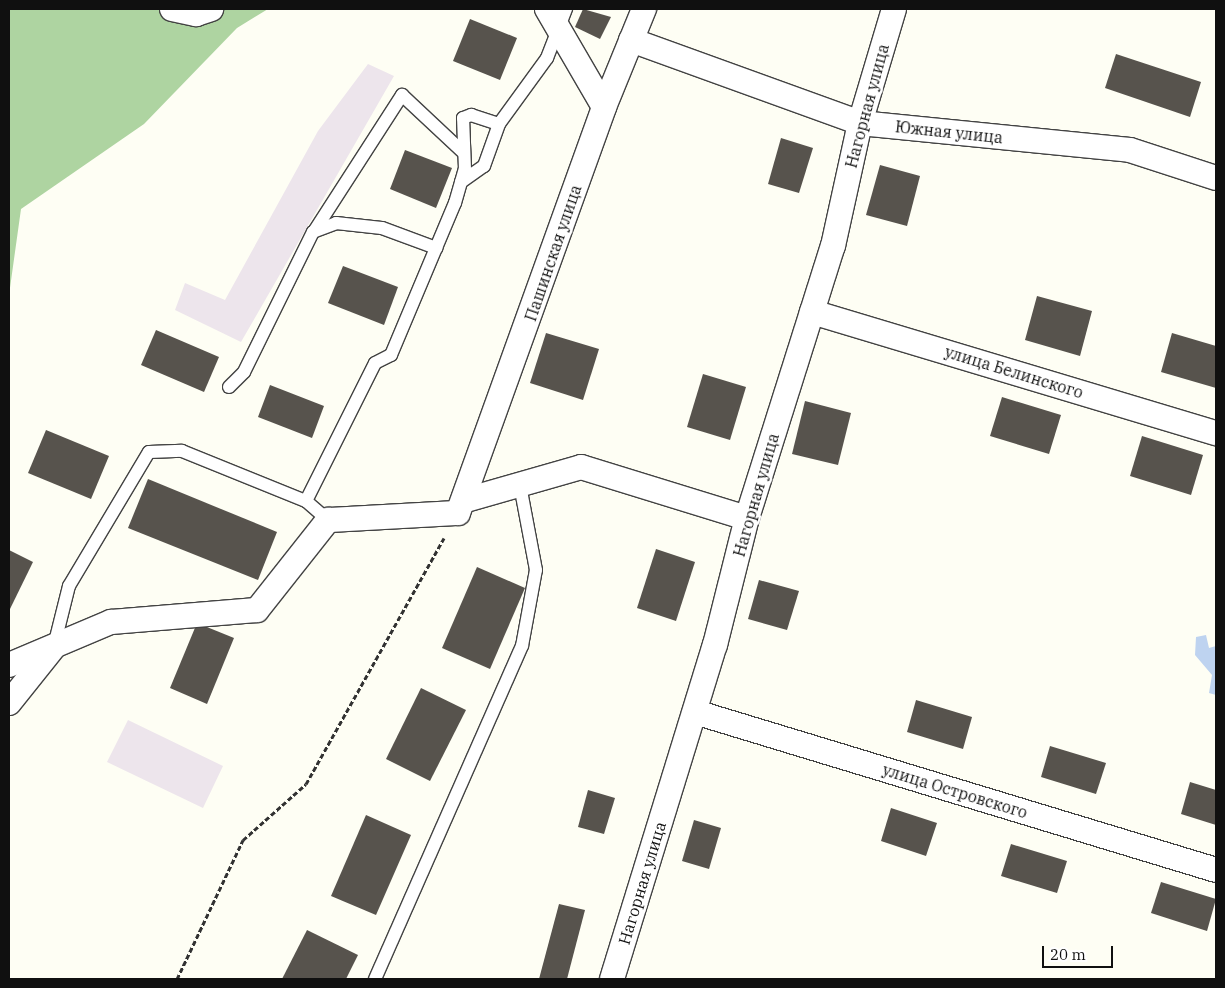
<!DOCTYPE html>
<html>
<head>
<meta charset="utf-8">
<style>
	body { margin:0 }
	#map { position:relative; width:1225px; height:988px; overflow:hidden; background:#fefef4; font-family:"IBM Plex Serif",serif }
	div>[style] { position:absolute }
	.industrial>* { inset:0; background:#ede5ec }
	.forest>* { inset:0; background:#aed4a1 }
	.water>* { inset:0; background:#bed3f0 }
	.building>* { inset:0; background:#57534d }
	.path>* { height:3px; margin-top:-1.5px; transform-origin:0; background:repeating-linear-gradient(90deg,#323232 0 5px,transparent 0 7.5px) }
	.roads { filter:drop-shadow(1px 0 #434343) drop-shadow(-1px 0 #434343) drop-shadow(0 1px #434343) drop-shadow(0 -1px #434343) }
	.lane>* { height:12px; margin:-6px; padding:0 6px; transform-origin:6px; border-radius:6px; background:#fff }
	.street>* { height:24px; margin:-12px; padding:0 12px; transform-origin:12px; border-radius:12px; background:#fff }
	span { translate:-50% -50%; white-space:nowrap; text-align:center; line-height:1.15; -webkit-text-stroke:5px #fff; paint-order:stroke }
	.street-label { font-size:16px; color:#101010 }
	.frame { position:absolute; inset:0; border:10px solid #101010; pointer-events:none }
	.scale { position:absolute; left:1042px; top:946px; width:71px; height:22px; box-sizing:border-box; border:2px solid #101010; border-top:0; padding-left:6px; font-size:15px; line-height:18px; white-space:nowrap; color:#101010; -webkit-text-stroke:4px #fff; paint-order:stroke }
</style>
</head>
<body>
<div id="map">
	<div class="industrial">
		<i style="clip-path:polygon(368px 64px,394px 76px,241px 342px,175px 310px,185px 283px,225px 300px,318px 131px)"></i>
		<i style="clip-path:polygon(128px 720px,223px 766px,203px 808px,107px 762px)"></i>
	</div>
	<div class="forest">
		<i style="clip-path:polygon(9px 9px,268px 9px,237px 28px,144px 124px,21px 209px,9px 295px)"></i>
	</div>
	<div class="water">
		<i style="clip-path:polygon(1206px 635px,1209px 648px,1216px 646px,1216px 695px,1209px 693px,1212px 675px,1195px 655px,1196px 637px)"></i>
	</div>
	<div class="building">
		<i style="clip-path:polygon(583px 9px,611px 17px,600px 39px,575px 27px)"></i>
		<i style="clip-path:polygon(470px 19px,517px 38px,500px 80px,453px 61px)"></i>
		<i style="clip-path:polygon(1116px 54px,1201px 82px,1190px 117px,1105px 88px)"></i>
		<i style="clip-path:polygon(781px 138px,813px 148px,799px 193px,768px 184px)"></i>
		<i style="clip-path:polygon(405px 150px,452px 168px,436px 208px,390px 189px)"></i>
		<i style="clip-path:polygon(880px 165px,920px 176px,907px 226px,866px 215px)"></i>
		<i style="clip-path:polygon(343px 266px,398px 287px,384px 325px,328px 303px)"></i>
		<i style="clip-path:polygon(1037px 296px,1092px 311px,1080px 356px,1025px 340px)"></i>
		<i style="clip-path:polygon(156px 330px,219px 357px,204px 392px,141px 365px)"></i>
		<i style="clip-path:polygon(546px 333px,599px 349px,583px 400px,530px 383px)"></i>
		<i style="clip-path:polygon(1172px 333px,1216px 346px,1216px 388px,1161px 372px)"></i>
		<i style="clip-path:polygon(703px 374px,746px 387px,730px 440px,687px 427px)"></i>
		<i style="clip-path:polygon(270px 385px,324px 406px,312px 438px,258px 417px)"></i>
		<i style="clip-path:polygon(1002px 397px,1061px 415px,1049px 454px,990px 436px)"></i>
		<i style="clip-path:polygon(805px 401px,851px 413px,838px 465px,792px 454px)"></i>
		<i style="clip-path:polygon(46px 430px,109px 456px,91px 499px,28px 473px)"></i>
		<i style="clip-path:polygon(1142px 436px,1203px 455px,1191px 495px,1130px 476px)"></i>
		<i style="clip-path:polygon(148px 479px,277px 532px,258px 580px,128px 528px)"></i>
		<i style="clip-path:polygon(656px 549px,695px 562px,676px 621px,637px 608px)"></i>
		<i style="clip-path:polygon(9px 550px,33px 562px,9px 611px)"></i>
		<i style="clip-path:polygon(477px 567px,525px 588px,490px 669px,442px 648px)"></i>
		<i style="clip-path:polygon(759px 580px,799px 591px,787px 630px,748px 619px)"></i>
		<i style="clip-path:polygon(197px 623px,234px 638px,207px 704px,170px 688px)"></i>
		<i style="clip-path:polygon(421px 688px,466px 710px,430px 781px,386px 759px)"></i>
		<i style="clip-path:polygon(916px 700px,972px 717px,963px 749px,907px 732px)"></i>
		<i style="clip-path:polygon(1050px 746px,1106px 763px,1096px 794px,1041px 777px)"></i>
		<i style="clip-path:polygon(1190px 782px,1216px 790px,1216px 825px,1181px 814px)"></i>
		<i style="clip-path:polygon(588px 790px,615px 798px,604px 834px,578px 827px)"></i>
		<i style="clip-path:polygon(891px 808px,937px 823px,926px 856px,881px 841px)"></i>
		<i style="clip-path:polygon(366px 815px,411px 835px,376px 915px,331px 896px)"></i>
		<i style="clip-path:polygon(694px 820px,721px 828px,709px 869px,682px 861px)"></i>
		<i style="clip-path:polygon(1011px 844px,1067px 861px,1057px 893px,1001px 876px)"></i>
		<i style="clip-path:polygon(1161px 882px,1216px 899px,1207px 931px,1151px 913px)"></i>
		<i style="clip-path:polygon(559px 904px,585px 910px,567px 979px,539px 979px)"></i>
		<i style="clip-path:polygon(307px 930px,358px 955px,346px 979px,282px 979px)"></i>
	</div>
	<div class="path">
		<i style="left:177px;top:979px;width:154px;rotate:-64.6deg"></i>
		<i style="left:243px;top:840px;width:84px;rotate:-41.6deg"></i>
		<i style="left:306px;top:784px;width:282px;rotate:-60.7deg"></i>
	</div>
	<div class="roads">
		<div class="lane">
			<i style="left:461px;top:182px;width:28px;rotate:-35deg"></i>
			<i style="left:484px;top:166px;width:45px;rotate:-70.3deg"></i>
			<i style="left:315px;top:230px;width:161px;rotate:-57.2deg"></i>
			<i style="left:402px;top:95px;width:85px;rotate:43.1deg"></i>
			<i style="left:229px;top:387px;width:21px;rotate:-45deg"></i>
			<i style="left:244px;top:372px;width:156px;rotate:-63.8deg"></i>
			<i style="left:313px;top:232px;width:25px;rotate:-21deg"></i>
			<i style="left:336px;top:223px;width:46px;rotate:6.2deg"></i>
			<i style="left:382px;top:228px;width:58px;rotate:20.3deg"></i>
			<i style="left:306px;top:501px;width:154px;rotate:-63.4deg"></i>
			<i style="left:375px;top:363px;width:18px;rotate:-27deg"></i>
			<i style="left:391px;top:355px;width:165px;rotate:-67.2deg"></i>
			<i style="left:455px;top:203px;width:35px;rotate:-74deg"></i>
			<i style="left:465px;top:169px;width:51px;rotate:-92.2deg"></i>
			<i style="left:463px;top:118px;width:9px;rotate:-21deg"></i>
			<i style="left:471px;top:115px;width:29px;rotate:18deg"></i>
			<i style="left:499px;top:124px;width:82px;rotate:-54deg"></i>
			<i style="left:547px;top:58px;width:53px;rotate:-68.8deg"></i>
			<i style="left:54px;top:646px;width:62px;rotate:-76deg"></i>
			<i style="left:69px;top:586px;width:156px;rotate:-59.2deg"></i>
			<i style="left:149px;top:452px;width:33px;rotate:-2deg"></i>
			<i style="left:182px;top:451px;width:134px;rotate:22deg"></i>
			<i style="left:306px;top:501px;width:29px;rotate:41deg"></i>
			<i style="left:375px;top:979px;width:364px;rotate:-66.2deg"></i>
			<i style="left:522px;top:646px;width:77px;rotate:-79.6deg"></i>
			<i style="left:536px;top:570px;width:86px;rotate:-100.7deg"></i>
		</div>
		<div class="street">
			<i style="left:172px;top:9px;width:25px;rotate:12deg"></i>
			<i style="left:196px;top:14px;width:16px;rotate:-18deg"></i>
			<i style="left:547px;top:9px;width:113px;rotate:59.8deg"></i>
			<i style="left:631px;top:40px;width:244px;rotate:19.9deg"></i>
			<i style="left:860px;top:123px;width:271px;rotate:5.7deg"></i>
			<i style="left:1130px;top:150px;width:90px;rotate:18deg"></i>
			<i style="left:812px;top:312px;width:422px;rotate:16.7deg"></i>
			<i style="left:466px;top:500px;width:120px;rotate:-16deg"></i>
			<i style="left:581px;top:467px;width:174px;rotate:17.1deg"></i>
			<i style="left:9px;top:665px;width:111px;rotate:-22.9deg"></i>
			<i style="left:111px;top:622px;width:146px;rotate:-4.7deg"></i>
			<i style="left:257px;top:610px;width:115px;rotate:-51.7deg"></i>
			<i style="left:328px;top:520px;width:130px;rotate:-3.1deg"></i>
			<i style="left:458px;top:513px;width:431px;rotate:-70.2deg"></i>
			<i style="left:604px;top:107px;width:106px;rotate:-67.8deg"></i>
			<i style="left:9px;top:703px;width:70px;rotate:-51.3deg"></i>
			<i style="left:695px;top:712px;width:544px;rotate:16.87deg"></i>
			<i style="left:612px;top:979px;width:350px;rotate:-72.9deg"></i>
			<i style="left:715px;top:645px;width:131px;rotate:-75.9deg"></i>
			<i style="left:747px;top:518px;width:285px;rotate:-72.5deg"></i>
			<i style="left:833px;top:246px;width:126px;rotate:-77.6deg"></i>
			<i style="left:860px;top:123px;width:119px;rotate:-73.4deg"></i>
		</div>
	</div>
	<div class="street-label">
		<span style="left:867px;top:106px;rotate:-75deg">Нагорная улица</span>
		<span style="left:949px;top:132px;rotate:6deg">Южная улица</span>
		<span style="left:553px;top:253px;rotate:-71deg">Пашинская улица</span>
		<span style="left:1014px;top:372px;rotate:17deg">улица Белинского</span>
		<span style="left:756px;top:495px;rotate:-74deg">Нагорная улица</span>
		<span style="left:955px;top:791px;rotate:17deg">улица Островского</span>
		<span style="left:642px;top:883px;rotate:-73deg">Нагорная улица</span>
	</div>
	<div class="frame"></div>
	<div class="scale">20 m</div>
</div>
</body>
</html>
